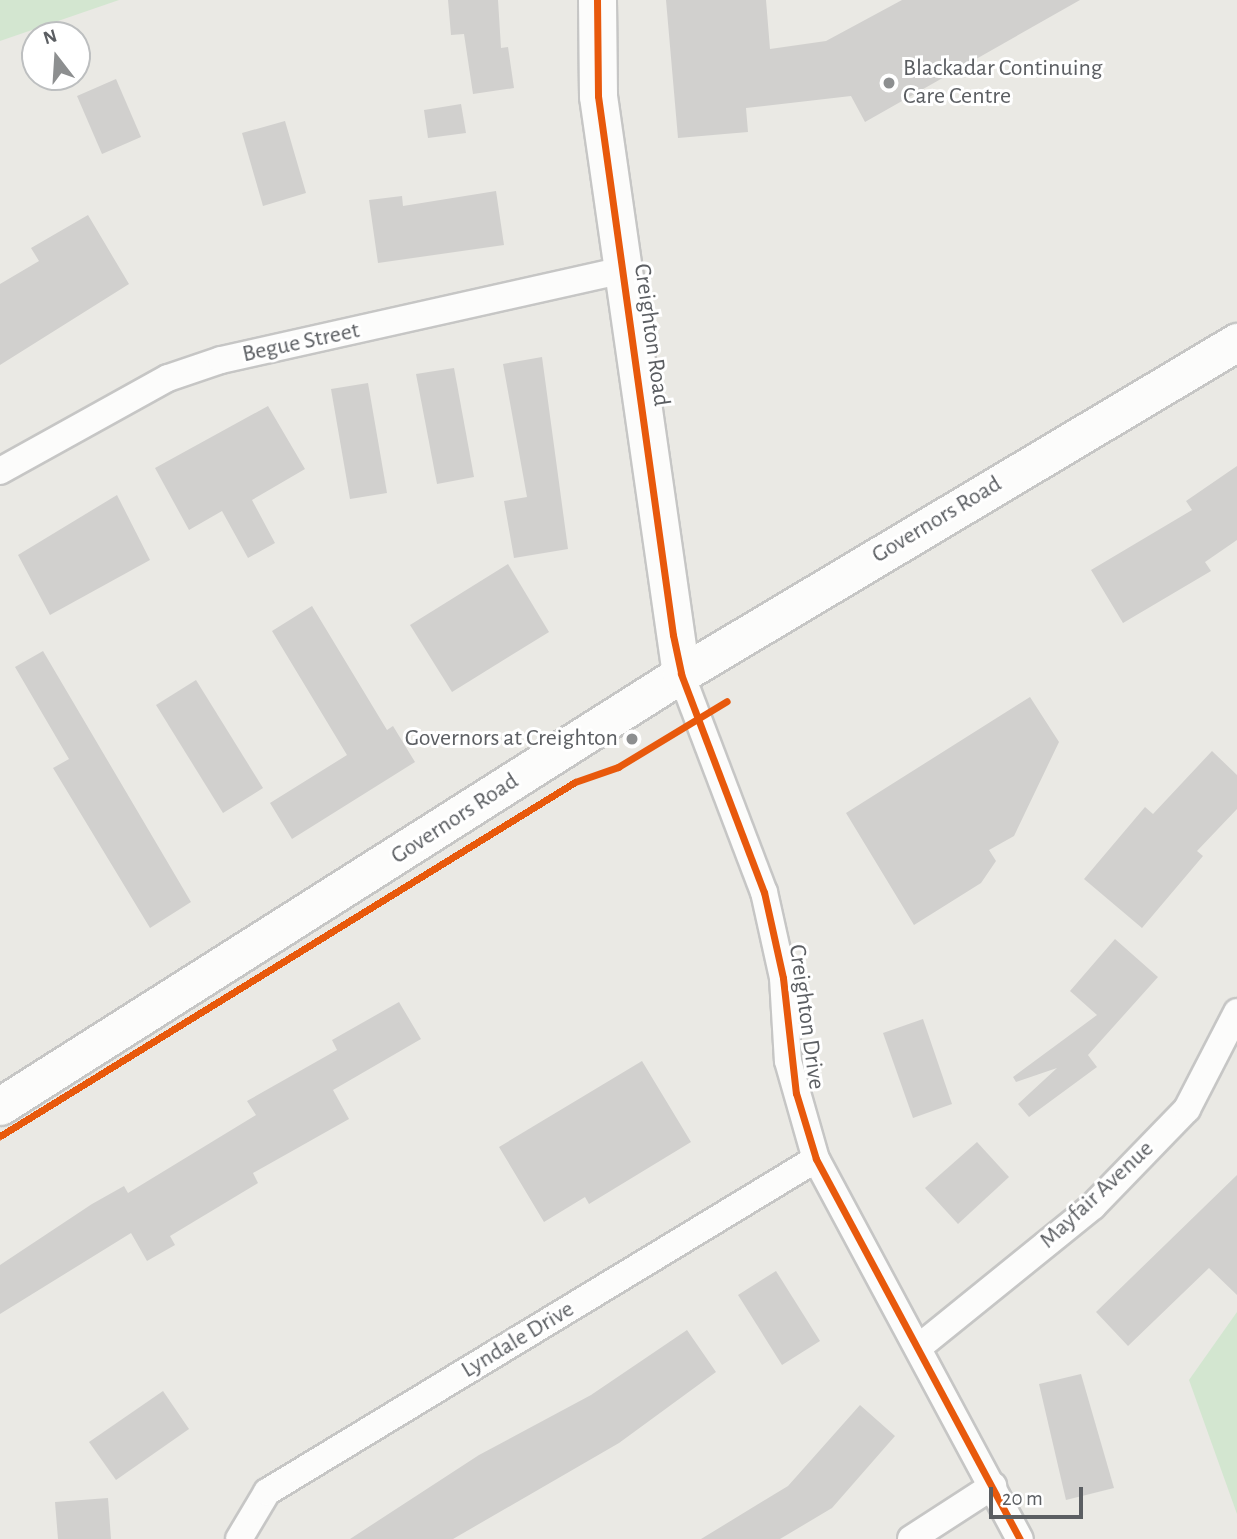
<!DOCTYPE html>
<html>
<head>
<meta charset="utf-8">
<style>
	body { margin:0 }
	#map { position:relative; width:1237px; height:1539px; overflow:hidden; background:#eae9e4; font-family:"Alegreya Sans",sans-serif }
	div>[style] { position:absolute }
	.green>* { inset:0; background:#d3e6d0 }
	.building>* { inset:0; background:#d1d0ce }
	.roads { filter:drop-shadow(2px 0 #c6c6c5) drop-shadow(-2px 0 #c6c6c5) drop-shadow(0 2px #c6c6c5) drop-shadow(0 -2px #c6c6c5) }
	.street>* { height:26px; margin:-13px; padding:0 13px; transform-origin:13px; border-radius:13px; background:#fcfcfb }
	.secondary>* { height:37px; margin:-18.5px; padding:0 18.5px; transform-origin:18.5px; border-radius:18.5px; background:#fcfcfb }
	.cycleway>* { height:7px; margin:-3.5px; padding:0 3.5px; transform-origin:3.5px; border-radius:3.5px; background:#e8590c }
	.dots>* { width:19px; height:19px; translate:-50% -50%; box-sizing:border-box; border:4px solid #fff; border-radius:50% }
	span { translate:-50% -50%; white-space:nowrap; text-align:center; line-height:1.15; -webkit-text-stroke:6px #fff; paint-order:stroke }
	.poi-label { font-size:24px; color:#5b5e62 }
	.left { translate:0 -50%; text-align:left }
	.right { translate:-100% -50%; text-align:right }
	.street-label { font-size:24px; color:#5b5e62 }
	.north { position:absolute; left:21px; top:21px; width:70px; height:70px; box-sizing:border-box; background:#fff; border:2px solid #bdbfc0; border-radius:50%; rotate:343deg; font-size:19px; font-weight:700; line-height:28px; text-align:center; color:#5b5e62 }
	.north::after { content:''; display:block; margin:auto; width:24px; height:32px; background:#8d8f90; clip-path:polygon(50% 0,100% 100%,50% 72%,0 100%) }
	.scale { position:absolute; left:989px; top:1487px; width:94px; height:32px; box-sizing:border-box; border:4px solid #5b5e62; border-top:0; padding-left:9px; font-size:21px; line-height:24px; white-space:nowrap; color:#5b5e62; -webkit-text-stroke:5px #fff; paint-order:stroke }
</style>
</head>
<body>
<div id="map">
	<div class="green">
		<i style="clip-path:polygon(0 0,119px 0,0 41px)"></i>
		<i style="clip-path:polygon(1237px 1312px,1237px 1514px,1189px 1380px)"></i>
	</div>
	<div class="building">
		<i style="clip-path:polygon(448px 0,498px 0,501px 48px,508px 47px,514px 88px,473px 94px,464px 34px,451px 35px)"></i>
		<i style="clip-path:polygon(666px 0,766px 0,770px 49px,826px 41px,902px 0,1080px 0,865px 122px,851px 96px,746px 108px,748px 132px,678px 138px)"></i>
		<i style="clip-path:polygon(116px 79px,141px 137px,102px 154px,77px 96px)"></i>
		<i style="clip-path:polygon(461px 104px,466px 133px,428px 138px,424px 110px)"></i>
		<i style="clip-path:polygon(285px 121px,306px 193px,263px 206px,242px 133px)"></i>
		<i style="clip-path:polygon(496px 191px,504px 245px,378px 263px,369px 200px,402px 196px,403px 206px)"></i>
		<i style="clip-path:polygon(88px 215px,129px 284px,0 365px,0 284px,39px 261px,31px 248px)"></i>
		<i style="clip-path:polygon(542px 357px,568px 549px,514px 558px,504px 501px,527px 497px,503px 364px)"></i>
		<i style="clip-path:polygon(454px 368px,474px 477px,437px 484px,416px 374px)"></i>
		<i style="clip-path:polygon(368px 383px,387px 493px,350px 499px,331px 389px)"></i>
		<i style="clip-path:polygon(268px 406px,305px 469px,252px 500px,275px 543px,248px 558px,222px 511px,189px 530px,155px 468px)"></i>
		<i style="clip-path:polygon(1237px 466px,1237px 540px,1205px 562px,1211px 571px,1123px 623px,1091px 570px,1192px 510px,1186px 501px)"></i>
		<i style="clip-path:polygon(117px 495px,150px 560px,50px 615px,18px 555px)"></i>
		<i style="clip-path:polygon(508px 564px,549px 632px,452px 692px,410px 625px)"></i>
		<i style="clip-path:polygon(312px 606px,387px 730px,393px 726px,415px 762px,292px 839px,270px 803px,347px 755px,272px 631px)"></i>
		<i style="clip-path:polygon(43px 651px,191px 902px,150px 928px,53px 768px,69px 759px,15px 667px)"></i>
		<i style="clip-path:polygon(196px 680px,263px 788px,223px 813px,156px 705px)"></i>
		<i style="clip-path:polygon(1030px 697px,1059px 742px,1014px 836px,989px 850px,996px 861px,981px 883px,914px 925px,846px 813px)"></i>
		<i style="clip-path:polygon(1212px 751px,1237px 775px,1237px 809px,1197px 851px,1203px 856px,1142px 928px,1084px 879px,1145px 807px,1153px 814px)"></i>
		<i style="clip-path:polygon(1115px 939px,1158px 977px,1088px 1055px,1097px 1067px,1029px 1117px,1018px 1104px,1057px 1068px,1016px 1082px,1013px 1077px,1097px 1015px,1070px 991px)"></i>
		<i style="clip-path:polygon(399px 1002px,421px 1039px,333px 1090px,349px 1119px,253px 1173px,258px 1183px,170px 1236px,175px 1245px,147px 1261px,131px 1233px,0 1314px,0 1265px,92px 1204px,124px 1186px,128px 1193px,256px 1115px,247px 1101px,337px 1050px,332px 1040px)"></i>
		<i style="clip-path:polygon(923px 1019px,952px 1104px,913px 1118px,883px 1033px)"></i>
		<i style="clip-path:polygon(642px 1061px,691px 1142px,589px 1204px,585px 1197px,544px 1222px,499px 1147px)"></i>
		<i style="clip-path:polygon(977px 1142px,1009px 1177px,958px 1224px,925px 1188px)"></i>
		<i style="clip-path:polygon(1237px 1175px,1237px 1295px,1209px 1268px,1128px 1346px,1096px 1312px)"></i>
		<i style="clip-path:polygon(776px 1271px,820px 1341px,782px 1365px,738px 1295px)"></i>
		<i style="clip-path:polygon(687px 1330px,716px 1372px,619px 1443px,453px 1539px,350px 1539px,479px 1455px,591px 1395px)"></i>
		<i style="clip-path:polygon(1081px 1374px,1114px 1488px,1066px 1500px,1039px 1384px)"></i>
		<i style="clip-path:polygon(163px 1391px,189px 1429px,116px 1480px,89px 1442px)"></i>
		<i style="clip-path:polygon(860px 1405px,895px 1436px,832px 1508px,780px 1539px,701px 1539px,788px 1486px)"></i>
		<i style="clip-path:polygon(108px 1498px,111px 1539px,58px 1539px,55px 1502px)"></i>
	</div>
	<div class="roads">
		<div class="street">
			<i style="left:0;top:471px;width:192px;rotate:-29deg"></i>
			<i style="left:168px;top:378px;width:56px;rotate:-18.8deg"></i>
			<i style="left:221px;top:360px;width:412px;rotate:-12.6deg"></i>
			<i style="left:681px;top:674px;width:233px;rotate:69.2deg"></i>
			<i style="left:764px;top:892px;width:88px;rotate:77.5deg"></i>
			<i style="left:783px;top:978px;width:83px;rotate:86.6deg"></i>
			<i style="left:788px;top:1061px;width:102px;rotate:74.1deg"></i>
			<i style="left:816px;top:1159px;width:431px;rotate:61.8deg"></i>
			<i style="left:919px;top:1347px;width:224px;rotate:-39deg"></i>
			<i style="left:1093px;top:1206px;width:135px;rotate:-45.9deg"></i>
			<i style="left:1187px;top:1109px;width:109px;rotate:-62.7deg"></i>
			<i style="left:239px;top:1539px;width:55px;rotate:-59.2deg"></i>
			<i style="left:267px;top:1492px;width:642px;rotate:-31.24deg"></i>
			<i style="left:911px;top:1539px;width:98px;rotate:-32.9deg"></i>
		</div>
		<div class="secondary">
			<i style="left:597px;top:0;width:96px;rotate:89.4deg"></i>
			<i style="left:598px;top:96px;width:584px;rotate:81.83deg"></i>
			<i style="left:0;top:1106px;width:806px;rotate:-32.39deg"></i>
			<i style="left:681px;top:674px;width:648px;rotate:-30.84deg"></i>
		</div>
	</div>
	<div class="cycleway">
		<i style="left:597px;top:0;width:96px;rotate:89.4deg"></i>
		<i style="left:598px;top:96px;width:544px;rotate:82.08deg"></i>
		<i style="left:673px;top:635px;width:40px;rotate:78deg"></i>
		<i style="left:681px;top:674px;width:233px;rotate:69.2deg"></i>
		<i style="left:764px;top:892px;width:88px;rotate:77.5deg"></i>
		<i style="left:783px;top:978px;width:116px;rotate:83.6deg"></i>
		<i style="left:796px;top:1093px;width:69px;rotate:73.1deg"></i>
		<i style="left:816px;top:1159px;width:431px;rotate:61.8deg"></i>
		<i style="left:0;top:1136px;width:675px;rotate:-31.62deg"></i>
		<i style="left:575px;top:782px;width:46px;rotate:-19.2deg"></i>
		<i style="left:618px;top:767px;width:127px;rotate:-31.2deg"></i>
	</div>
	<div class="dots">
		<i style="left:889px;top:83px;background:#8d8f90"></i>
		<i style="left:632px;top:739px;background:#8d8f90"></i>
	</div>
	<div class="poi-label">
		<span class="left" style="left:903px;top:83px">Blackadar Continuing<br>Care Centre</span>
		<span class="right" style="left:618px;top:739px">Governors at Creighton</span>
	</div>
	<div class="street-label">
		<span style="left:651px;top:335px;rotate:82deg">Creighton Road</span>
		<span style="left:301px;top:343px;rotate:-12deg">Begue Street</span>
		<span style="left:937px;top:520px;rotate:-31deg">Governors Road</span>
		<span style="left:455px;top:819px;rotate:-33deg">Governors Road</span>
		<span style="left:806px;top:1017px;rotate:82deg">Creighton Drive</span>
		<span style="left:1097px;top:1195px;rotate:-43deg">Mayfair Avenue</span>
		<span style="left:518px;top:1340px;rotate:-31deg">Lyndale Drive</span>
	</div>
	<div class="north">N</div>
	<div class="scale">20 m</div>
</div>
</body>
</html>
